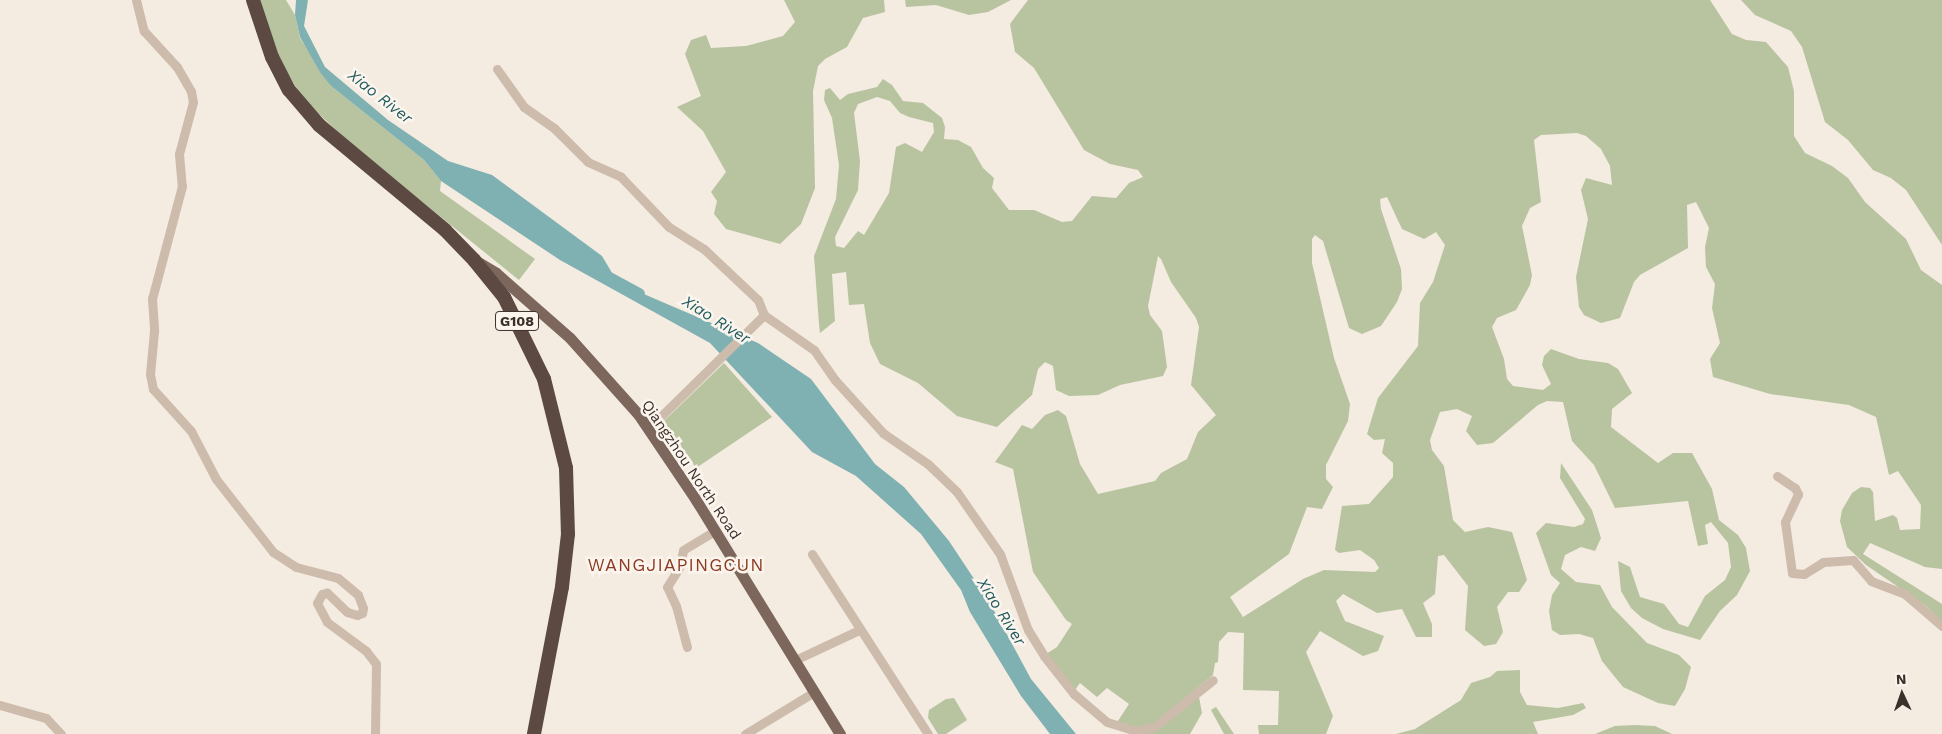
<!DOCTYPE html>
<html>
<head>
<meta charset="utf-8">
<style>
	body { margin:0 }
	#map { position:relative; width:1942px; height:734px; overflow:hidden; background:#f4ebe1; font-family:"Work Sans",sans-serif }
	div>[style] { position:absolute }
	.green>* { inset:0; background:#b8c4a0 }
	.water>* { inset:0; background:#7fb0b2 }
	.river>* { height:12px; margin:-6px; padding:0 6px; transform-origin:6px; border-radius:6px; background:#7fb0b2 }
	.minor>* { height:9px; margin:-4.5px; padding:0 4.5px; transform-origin:4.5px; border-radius:4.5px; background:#cdbbac }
	.major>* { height:11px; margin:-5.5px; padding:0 5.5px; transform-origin:5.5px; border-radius:5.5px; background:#7d675c }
	.highway>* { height:14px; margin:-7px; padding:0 7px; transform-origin:7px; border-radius:7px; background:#5c4a42 }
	span { translate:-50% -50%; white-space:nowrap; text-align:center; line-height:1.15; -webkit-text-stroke:5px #fbf5ee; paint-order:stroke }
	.shield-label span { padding:1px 4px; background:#fbf5ee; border:1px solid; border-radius:4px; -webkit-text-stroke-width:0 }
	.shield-label { font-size:14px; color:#3b302b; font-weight:700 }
	.street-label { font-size:15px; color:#3b302b }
	.water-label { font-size:16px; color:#1f5a5e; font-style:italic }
	.quarter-label { font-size:18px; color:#8c3b22; letter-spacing:1px }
	.north { position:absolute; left:1877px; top:669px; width:50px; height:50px; -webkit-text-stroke:4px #fbf5ee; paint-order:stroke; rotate:357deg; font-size:14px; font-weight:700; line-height:20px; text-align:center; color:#3b302b }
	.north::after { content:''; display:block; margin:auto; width:18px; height:22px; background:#3b302b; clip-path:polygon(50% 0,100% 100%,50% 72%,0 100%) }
</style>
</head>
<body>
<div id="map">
	<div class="green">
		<i style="clip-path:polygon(258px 0,286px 0,295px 15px,300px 38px,331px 86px,424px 160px,441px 181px,440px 191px,535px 259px,519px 280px,354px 147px,305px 101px,283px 67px)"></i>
		<i style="clip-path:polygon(784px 0,884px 0,885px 12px,863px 18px,847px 47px,825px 59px,818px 66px,813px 91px,815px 188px,801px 224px,780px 244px,726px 229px,714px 214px,717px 201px,711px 192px,726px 172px,703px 131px,677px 107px,701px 96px,685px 54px,691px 40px,706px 35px,711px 48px,746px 46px,783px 36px,795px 22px)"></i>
		<i style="clip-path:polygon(905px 0,1011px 0,988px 12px,969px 15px,936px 5px,906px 7px)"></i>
		<i style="clip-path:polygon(evenodd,1028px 0,1710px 0,1732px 34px,1746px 40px,1766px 42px,1788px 67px,1794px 91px,1794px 136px,1805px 153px,1832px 166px,1848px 178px,1865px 202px,1906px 239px,1921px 270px,1942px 285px,1942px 569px,1925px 567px,1870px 543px,1863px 554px,1942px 604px,1942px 622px,1926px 606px,1866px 565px,1847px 547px,1840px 521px,1842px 510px,1852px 493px,1861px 487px,1870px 488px,1873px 492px,1875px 521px,1893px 515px,1897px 518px,1900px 530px,1920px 529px,1921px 505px,1898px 471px,1889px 475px,1876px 417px,1849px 405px,1770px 394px,1713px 377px,1710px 359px,1720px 343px,1712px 308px,1715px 284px,1706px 267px,1705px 247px,1709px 228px,1696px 202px,1687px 205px,1688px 248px,1640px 275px,1634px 282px,1620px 318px,1601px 323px,1584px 315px,1579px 307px,1576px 277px,1588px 219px,1581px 190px,1586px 178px,1612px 185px,1610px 166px,1601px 149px,1586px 136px,1577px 133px,1541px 135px,1534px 140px,1541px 202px,1530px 208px,1522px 226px,1532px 275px,1530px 285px,1516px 310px,1497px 318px,1492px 327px,1504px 359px,1507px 379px,1513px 386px,1543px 390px,1551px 384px,1542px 365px,1544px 356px,1551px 349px,1579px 359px,1608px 363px,1618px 369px,1632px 393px,1612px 409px,1611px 427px,1658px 463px,1673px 453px,1692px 453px,1712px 489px,1719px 520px,1738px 535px,1746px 548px,1750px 571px,1737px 595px,1720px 611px,1700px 640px,1663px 629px,1642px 618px,1631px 608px,1621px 591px,1618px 561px,1630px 567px,1640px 597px,1664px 604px,1679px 624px,1688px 627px,1705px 596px,1725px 580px,1731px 567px,1728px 543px,1711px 522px,1705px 525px,1708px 544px,1698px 546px,1688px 501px,1615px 508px,1594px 465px,1572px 441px,1563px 402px,1547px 401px,1538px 405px,1493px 443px,1477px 445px,1466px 431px,1472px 416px,1457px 409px,1440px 412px,1430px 440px,1432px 450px,1444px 466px,1453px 520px,1465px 532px,1488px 527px,1512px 532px,1527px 580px,1519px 592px,1508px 592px,1497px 607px,1503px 632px,1496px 644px,1484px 646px,1465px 630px,1468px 586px,1444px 555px,1438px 556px,1435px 594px,1423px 603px,1432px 624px,1432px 637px,1416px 637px,1402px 609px,1377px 613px,1343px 594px,1336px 601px,1345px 621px,1384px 636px,1378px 651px,1363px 656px,1320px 631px,1306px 652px,1333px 716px,1326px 734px,1259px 734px,1258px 725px,1278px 725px,1279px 691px,1243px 690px,1244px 633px,1228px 632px,1219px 642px,1218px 662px,1215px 663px,1213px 675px,1155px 723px,1143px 728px,1116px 724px,1129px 704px,1107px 688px,1097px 697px,1080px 683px,1075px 690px,1046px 654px,1057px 647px,1072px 624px,1066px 620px,1033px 572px,1013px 469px,995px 462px,1022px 425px,1032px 429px,1045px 415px,1058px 410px,1066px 416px,1080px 464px,1098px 494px,1155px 481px,1161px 473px,1187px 459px,1198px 432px,1216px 415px,1191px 385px,1199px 327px,1196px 318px,1171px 282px,1161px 259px,1158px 256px,1148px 306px,1150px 315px,1162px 331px,1167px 367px,1163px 376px,1120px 385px,1098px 395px,1069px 396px,1056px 390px,1053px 366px,1045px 362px,1038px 369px,1032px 395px,997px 427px,957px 416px,918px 383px,880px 364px,870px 343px,864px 304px,849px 305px,846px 272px,832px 274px,835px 321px,820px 333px,819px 324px,814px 256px,836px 199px,839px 165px,832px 118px,824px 100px,825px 90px,830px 88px,840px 100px,848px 94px,877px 87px,883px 79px,892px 85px,903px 101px,923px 103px,942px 118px,945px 127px,944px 139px,958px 140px,971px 147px,983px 168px,994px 178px,992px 188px,1009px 210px,1034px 210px,1062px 222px,1072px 221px,1092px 196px,1116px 198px,1129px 183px,1143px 177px,1138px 170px,1110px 164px,1084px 150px,1034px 68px,1015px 52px,1010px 24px,1028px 0,877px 97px,890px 101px,900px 113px,909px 117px,933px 123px,934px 132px,922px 152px,905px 143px,896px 147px,889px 193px,864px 235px,858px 231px,844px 248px,836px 246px,835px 237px,858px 190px,860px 161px,854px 113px,858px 104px,877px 97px,1028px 0,1387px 197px,1402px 229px,1424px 239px,1436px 232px,1445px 245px,1433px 282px,1420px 303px,1418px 346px,1378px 398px,1367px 434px,1374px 440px,1385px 439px,1382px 453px,1393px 463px,1393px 477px,1369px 504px,1342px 506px,1335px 550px,1339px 553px,1360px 550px,1374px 560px,1379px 568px,1375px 572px,1324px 570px,1303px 579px,1243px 617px,1230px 597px,1289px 554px,1307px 507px,1322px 509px,1333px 487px,1326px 479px,1326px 465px,1348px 421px,1350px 404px,1334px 358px,1312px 263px,1312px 239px,1315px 235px,1323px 241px,1349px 328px,1362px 334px,1381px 326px,1397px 302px,1402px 289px,1401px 269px,1381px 209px,1380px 199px,1387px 197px)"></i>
		<i style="clip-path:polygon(1741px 0,1942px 0,1942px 245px,1906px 190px,1891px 178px,1873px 170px,1848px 140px,1825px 122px,1802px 47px,1791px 31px,1755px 15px)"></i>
		<i style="clip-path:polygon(724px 363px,772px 417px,696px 468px,664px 421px)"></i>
		<i style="clip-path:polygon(1561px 463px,1592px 510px,1601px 538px,1595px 551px,1581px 547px,1565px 555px,1561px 569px,1576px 582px,1600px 585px,1612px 607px,1647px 643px,1679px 655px,1691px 667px,1685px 689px,1675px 706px,1658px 703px,1623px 687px,1602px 661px,1593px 638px,1579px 634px,1560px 635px,1552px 630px,1549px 611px,1552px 595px,1560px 583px,1551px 575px,1536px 533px,1546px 523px,1574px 527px,1583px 524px,1585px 519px,1560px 478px)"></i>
		<i style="clip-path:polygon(1520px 670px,1520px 692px,1527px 705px,1558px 708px,1583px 703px,1586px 708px,1573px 715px,1533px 722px,1538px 734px,1396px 734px,1415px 729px,1461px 700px,1471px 683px,1490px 677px,1497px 671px)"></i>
		<i style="clip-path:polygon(1199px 697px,1202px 713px,1190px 734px,1131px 734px,1166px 723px)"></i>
		<i style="clip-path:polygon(954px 698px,967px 720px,946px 734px,938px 734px,928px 718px,929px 710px,946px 699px)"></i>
		<i style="clip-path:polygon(1216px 707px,1234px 734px,1224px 734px,1211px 710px)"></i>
		<i style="clip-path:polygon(1635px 725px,1655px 726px,1672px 734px,1595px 734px,1615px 726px)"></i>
	</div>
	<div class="water">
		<i style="clip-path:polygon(296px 0,308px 0,304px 26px,325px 67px,388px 120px,448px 161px,492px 175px,602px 256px,618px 283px,758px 343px,811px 379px,875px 464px,904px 487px,949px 541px,990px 603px,1031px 679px,1076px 734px,1050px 734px,1021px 696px,970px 612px,961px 590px,921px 534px,856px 476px,812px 452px,710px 343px,560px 260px,441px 181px,424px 160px,331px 86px,320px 72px,300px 37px,295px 15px)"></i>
	</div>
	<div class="river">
		<i style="left:602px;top:274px;width:42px;rotate:28.4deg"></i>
	</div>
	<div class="minor">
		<i style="left:136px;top:0;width:32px;rotate:76deg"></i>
		<i style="left:144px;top:31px;width:49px;rotate:47.5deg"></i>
		<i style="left:177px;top:67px;width:28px;rotate:60deg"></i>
		<i style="left:191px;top:91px;width:11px;rotate:80deg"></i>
		<i style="left:193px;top:102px;width:54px;rotate:105.1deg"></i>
		<i style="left:179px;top:154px;width:32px;rotate:85deg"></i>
		<i style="left:182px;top:186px;width:117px;rotate:104.9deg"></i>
		<i style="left:152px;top:299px;width:32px;rotate:86deg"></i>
		<i style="left:154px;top:331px;width:43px;rotate:95.3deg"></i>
		<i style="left:150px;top:374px;width:15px;rotate:79deg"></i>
		<i style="left:153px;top:389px;width:57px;rotate:47.9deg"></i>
		<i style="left:191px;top:431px;width:54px;rotate:62.5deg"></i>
		<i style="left:216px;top:479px;width:93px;rotate:52deg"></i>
		<i style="left:273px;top:552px;width:27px;rotate:33deg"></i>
		<i style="left:296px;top:567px;width:43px;rotate:14.7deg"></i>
		<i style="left:338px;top:578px;width:26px;rotate:40deg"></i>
		<i style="left:358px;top:595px;width:14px;rotate:69deg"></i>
		<i style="left:363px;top:608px;width:5px;rotate:101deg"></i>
		<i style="left:362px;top:613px;width:5px;rotate:158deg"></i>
		<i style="left:357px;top:615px;width:10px;rotate:-163deg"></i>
		<i style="left:347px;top:612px;width:28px;rotate:-136deg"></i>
		<i style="left:327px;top:593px;width:5px;rotate:169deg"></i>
		<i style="left:322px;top:594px;width:10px;rotate:119deg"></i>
		<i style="left:317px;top:603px;width:21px;rotate:62deg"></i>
		<i style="left:327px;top:622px;width:49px;rotate:36.6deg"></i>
		<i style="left:366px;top:651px;width:16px;rotate:52deg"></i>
		<i style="left:376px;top:664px;width:70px;rotate:90.8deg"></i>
		<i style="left:497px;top:69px;width:47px;rotate:54.6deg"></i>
		<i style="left:524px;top:107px;width:37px;rotate:35deg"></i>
		<i style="left:554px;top:128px;width:48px;rotate:45deg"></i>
		<i style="left:588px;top:162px;width:36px;rotate:24deg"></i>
		<i style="left:621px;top:177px;width:69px;rotate:46.2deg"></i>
		<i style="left:669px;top:227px;width:41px;rotate:32.2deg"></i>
		<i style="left:704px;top:249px;width:74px;rotate:43.4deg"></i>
		<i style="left:758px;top:300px;width:16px;rotate:68deg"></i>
		<i style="left:764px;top:315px;width:61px;rotate:35deg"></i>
		<i style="left:814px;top:350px;width:37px;rotate:55deg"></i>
		<i style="left:835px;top:380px;width:72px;rotate:47.8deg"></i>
		<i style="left:883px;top:433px;width:55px;rotate:34.6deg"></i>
		<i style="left:928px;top:464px;width:40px;rotate:44deg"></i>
		<i style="left:957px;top:492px;width:75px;rotate:55.3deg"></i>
		<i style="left:1000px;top:554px;width:81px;rotate:69.8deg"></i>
		<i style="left:1028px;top:630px;width:31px;rotate:58deg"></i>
		<i style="left:1044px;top:656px;width:48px;rotate:51.7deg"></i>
		<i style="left:1074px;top:694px;width:43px;rotate:40.3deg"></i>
		<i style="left:1107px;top:722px;width:30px;rotate:17deg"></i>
		<i style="left:1136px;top:731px;width:18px;rotate:-13deg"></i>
		<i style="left:1154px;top:727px;width:75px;rotate:-38.5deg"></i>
		<i style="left:648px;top:429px;width:163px;rotate:-44.5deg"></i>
		<i style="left:1777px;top:476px;width:22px;rotate:34deg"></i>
		<i style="left:1795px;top:488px;width:7px;rotate:63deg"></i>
		<i style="left:1798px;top:494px;width:31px;rotate:115deg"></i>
		<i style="left:1785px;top:522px;width:51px;rotate:82.2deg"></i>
		<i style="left:1792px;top:573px;width:12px;rotate:5deg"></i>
		<i style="left:1804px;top:574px;width:22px;rotate:-32deg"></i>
		<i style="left:1823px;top:562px;width:30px;rotate:-4deg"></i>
		<i style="left:1853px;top:560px;width:28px;rotate:49deg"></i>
		<i style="left:1871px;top:581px;width:36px;rotate:21deg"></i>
		<i style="left:1905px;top:594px;width:49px;rotate:40.9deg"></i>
		<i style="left:812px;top:554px;width:214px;rotate:57.2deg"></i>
		<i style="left:687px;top:647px;width:42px;rotate:-105deg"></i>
		<i style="left:676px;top:606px;width:21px;rotate:-115deg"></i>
		<i style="left:667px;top:587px;width:22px;rotate:-58deg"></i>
		<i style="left:679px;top:568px;width:18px;rotate:-77deg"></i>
		<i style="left:683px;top:550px;width:37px;rotate:-31deg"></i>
		<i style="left:795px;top:660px;width:71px;rotate:-25.1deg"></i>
		<i style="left:0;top:705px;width:48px;rotate:15.8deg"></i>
		<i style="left:46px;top:718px;width:22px;rotate:47deg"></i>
		<i style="left:745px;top:734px;width:81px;rotate:-31.3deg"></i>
	</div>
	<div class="major">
		<i style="left:478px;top:262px;width:21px;rotate:31deg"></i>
		<i style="left:496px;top:273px;width:98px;rotate:41.3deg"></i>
		<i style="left:570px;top:338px;width:102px;rotate:48.2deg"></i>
		<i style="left:638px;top:414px;width:104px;rotate:56deg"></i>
		<i style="left:696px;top:500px;width:275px;rotate:58.4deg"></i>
	</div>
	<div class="highway">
		<i style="left:253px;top:0;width:60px;rotate:71.6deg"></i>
		<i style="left:272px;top:57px;width:37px;rotate:63deg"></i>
		<i style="left:289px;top:90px;width:46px;rotate:49.4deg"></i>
		<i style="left:319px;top:125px;width:164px;rotate:39.8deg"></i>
		<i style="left:445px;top:230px;width:42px;rotate:46deg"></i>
		<i style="left:474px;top:260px;width:48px;rotate:51deg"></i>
		<i style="left:504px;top:297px;width:91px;rotate:64deg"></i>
		<i style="left:544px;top:379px;width:92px;rotate:76.1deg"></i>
		<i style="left:566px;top:468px;width:66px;rotate:88.3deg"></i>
		<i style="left:568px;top:534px;width:53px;rotate:96.5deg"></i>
		<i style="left:562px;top:587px;width:150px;rotate:100.8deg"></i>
	</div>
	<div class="shield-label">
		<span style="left:517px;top:321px">G108</span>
	</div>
	<div class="street-label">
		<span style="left:691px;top:470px;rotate:56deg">Qiangzhou North Road</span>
	</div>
	<div class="water-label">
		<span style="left:380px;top:97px;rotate:38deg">Xiao River</span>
		<span style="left:716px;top:320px;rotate:32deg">Xiao River</span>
		<span style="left:1001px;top:612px;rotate:58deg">Xiao River</span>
	</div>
	<div class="quarter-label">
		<span style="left:676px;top:565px">WANGJIAPINGCUN</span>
	</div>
	<div class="north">N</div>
</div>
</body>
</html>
